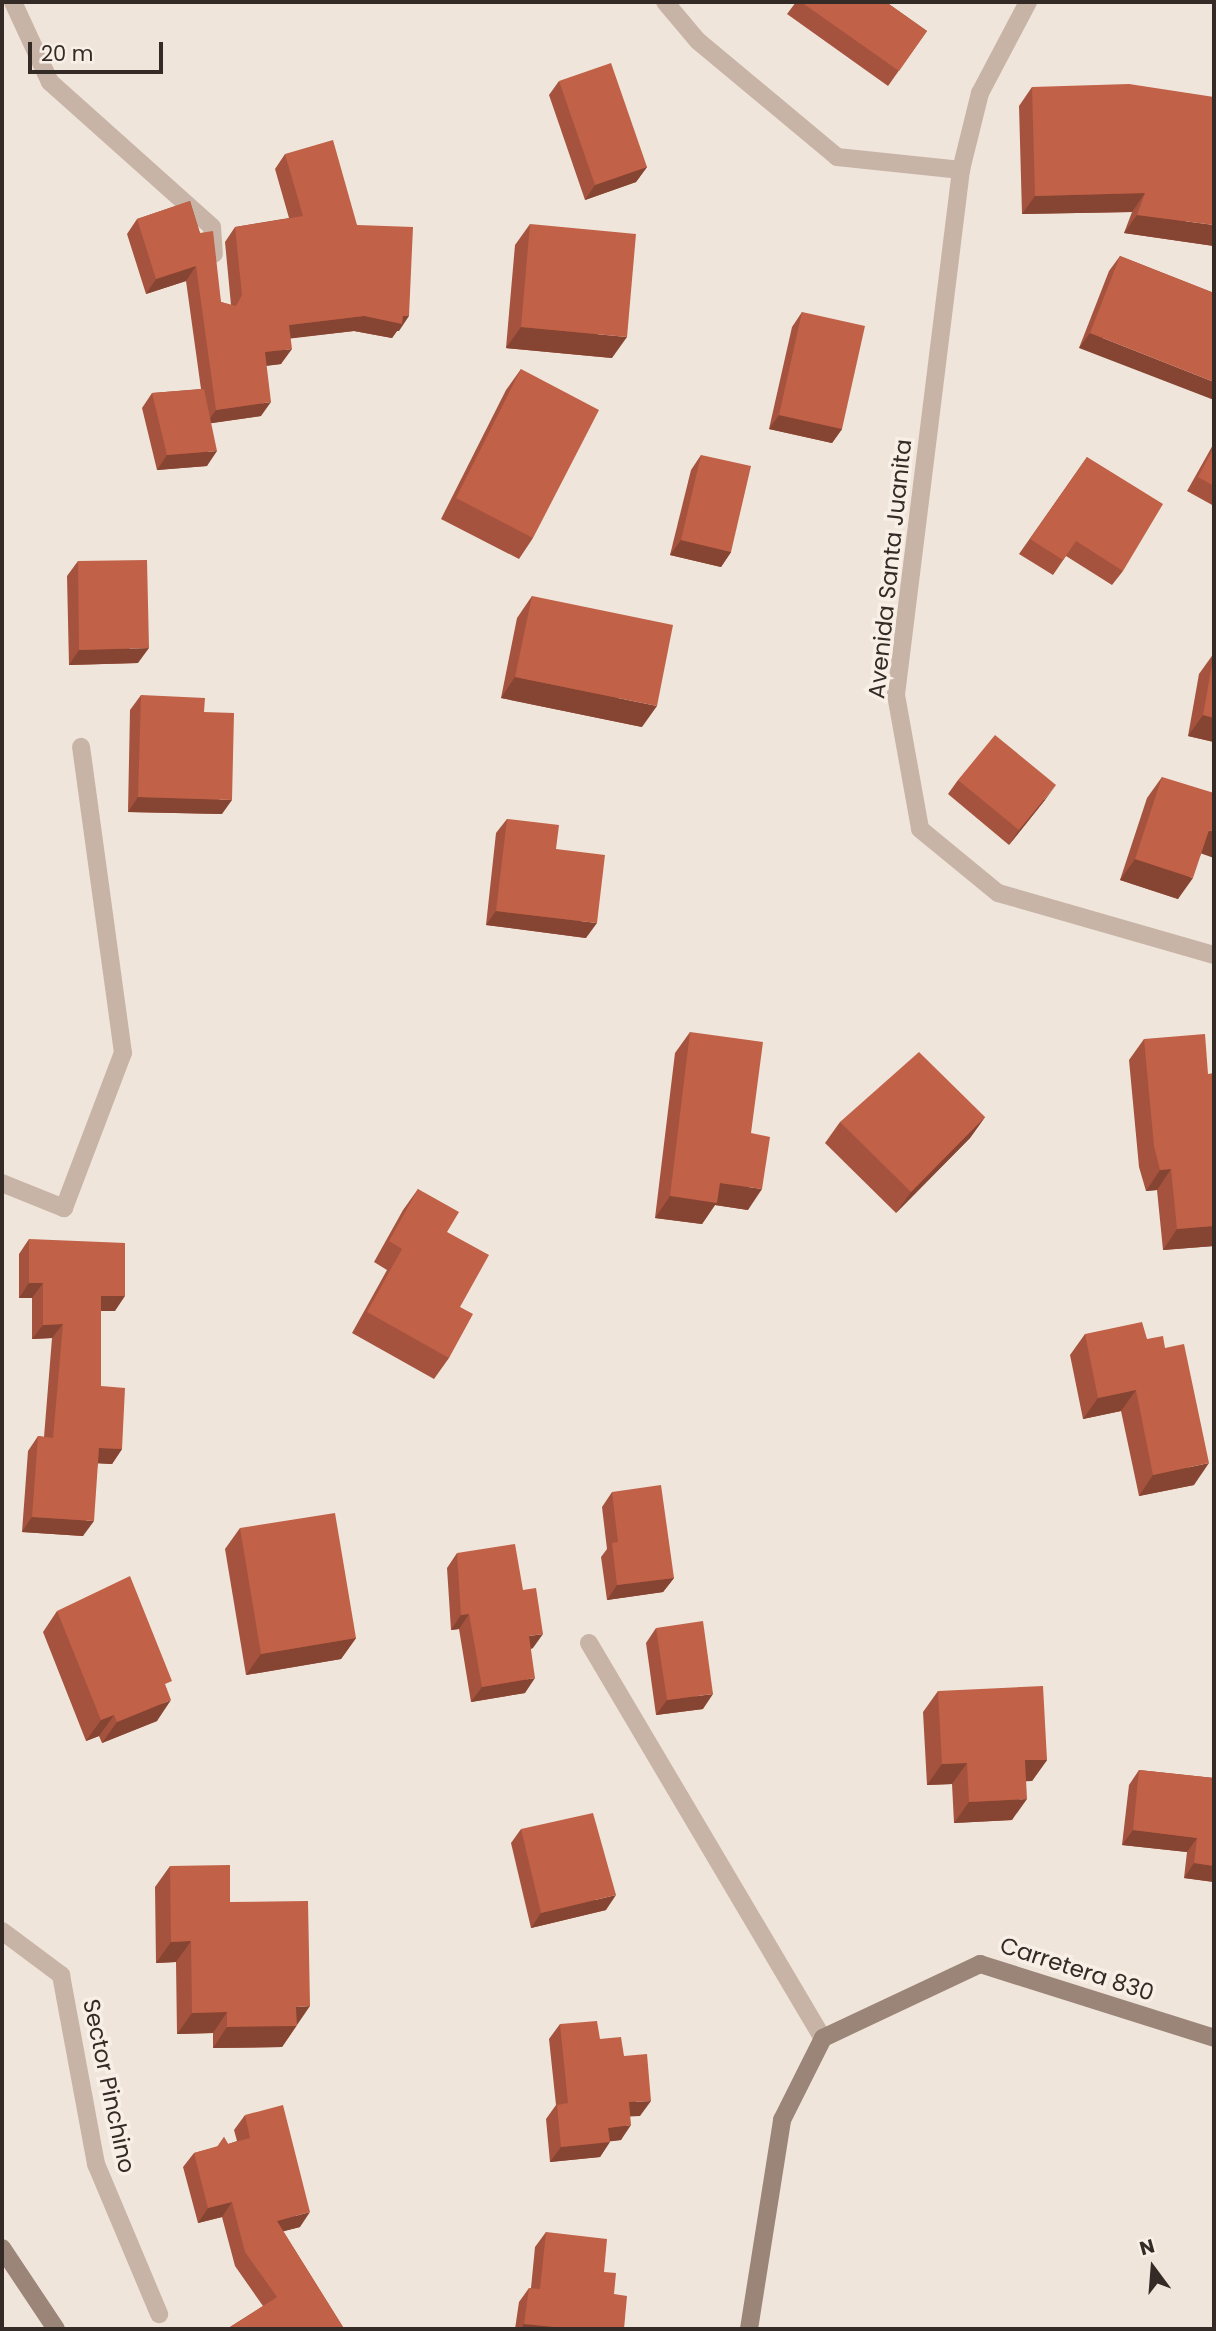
<!DOCTYPE html>
<html>
<head>
<meta charset="utf-8">
<style>
	body { margin:0 }
	#map { position:relative; width:1216px; height:2331px; overflow:hidden; background:#f0e5da; font-family:Poppins,sans-serif }
	div>[style] { position:absolute }
	.street>* { height:18px; margin:-9px; padding:0 9px; transform-origin:9px; border-radius:9px; background:#c8b4a7 }
	.secondary>* { height:18px; margin:-9px; padding:0 9px; transform-origin:9px; border-radius:9px; background:#9b8478 }
	.wall>* { inset:0; background:#a5533e }
	.shaded-wall>* { inset:0; background:#864432 }
	.building>* { inset:0; background:#c06148 }
	span { translate:-50% -50%; white-space:nowrap; text-align:center; line-height:1.15; -webkit-text-stroke:7px #f8efe6; paint-order:stroke }
	.street-label { font-size:23px; color:#342b27 }
	.frame { position:absolute; inset:0; border:4px solid #342b27; pointer-events:none }
	.north { position:absolute; left:1118px; top:2233px; width:70px; height:70px; -webkit-text-stroke:5px #f8efe6; paint-order:stroke; rotate:344deg; font-size:19px; font-weight:700; line-height:28px; text-align:center; color:#342b27 }
	.north::after { content:''; display:block; margin:auto; width:24px; height:32px; background:#342b27; clip-path:polygon(50% 0,100% 100%,50% 72%,0 100%) }
	.scale { position:absolute; left:28px; top:42px; width:135px; height:32px; box-sizing:border-box; border:4px solid #342b27; border-top:0; padding-left:9px; font-size:21px; line-height:24px; white-space:nowrap; color:#342b27; -webkit-text-stroke:5px #f8efe6; paint-order:stroke }
</style>
</head>
<body>
<div id="map">
	<div class="street">
		<i style="left:13px;top:2px;width:88px;rotate:65.2deg"></i>
		<i style="left:50px;top:82px;width:217px;rotate:41.8deg"></i>
		<i style="left:212px;top:227px;width:27px;rotate:86deg"></i>
		<i style="left:665px;top:2px;width:51px;rotate:49.8deg"></i>
		<i style="left:698px;top:41px;width:181px;rotate:39.8deg"></i>
		<i style="left:837px;top:157px;width:125px;rotate:6deg"></i>
		<i style="left:1028px;top:2px;width:103px;rotate:117.8deg"></i>
		<i style="left:980px;top:93px;width:79px;rotate:103.9deg"></i>
		<i style="left:961px;top:170px;width:529px;rotate:97.06deg"></i>
		<i style="left:896px;top:695px;width:136px;rotate:79.8deg"></i>
		<i style="left:920px;top:829px;width:101px;rotate:39.4deg"></i>
		<i style="left:998px;top:893px;width:225px;rotate:16deg"></i>
		<i style="left:2px;top:1183px;width:67px;rotate:22deg"></i>
		<i style="left:64px;top:1208px;width:166px;rotate:-69.2deg"></i>
		<i style="left:123px;top:1053px;width:309px;rotate:-97.8deg"></i>
		<i style="left:589px;top:1643px;width:459px;rotate:59.4deg"></i>
		<i style="left:2px;top:1931px;width:74px;rotate:36.7deg"></i>
		<i style="left:61px;top:1975px;width:192px;rotate:79.5deg"></i>
		<i style="left:96px;top:2164px;width:163px;rotate:67.2deg"></i>
	</div>
	<div class="secondary">
		<i style="left:2px;top:2248px;width:97px;rotate:56.3deg"></i>
		<i style="left:749px;top:2329px;width:212px;rotate:-81deg"></i>
		<i style="left:782px;top:2120px;width:92px;rotate:-63.4deg"></i>
		<i style="left:823px;top:2038px;width:174px;rotate:-25.2deg"></i>
		<i style="left:980px;top:1964px;width:245px;rotate:17.5deg"></i>
	</div>
	<div class="wall">
		<i style="clip-path:polygon(796px 2px,886px 2px,927px 31px,888px 86px,787px 14px)"></i>
		<i style="clip-path:polygon(559px 81px,647px 167px,636px 182px,585px 200px,549px 95px)"></i>
		<i style="clip-path:polygon(1032px 87px,1214px 246px,1124px 233px,1132px 212px,1022px 214px,1019px 106px)"></i>
		<i style="clip-path:polygon(285px 154px,357px 225px,399px 331px,397px 331px,392px 338px,354px 331px,290px 338px,281px 364px,266px 366px,261px 416px,211px 423px,207px 466px,157px 470px,142px 408px,152px 393px,201px 389px,186px 281px,146px 294px,127px 234px,137px 219px,190px 201px,221px 302px,231px 305px,225px 242px,235px 227px,289px 218px,275px 169px)"></i>
		<i style="clip-path:polygon(530px 224px,612px 358px,506px 348px,515px 245px)"></i>
		<i style="clip-path:polygon(1120px 256px,1214px 293px,1079px 348px,1109px 271px)"></i>
		<i style="clip-path:polygon(802px 312px,842px 429px,832px 443px,769px 429px,792px 327px)"></i>
		<i style="clip-path:polygon(521px 369px,533px 538px,519px 559px,441px 519px,506px 390px)"></i>
		<i style="clip-path:polygon(1214px 443px,1214px 506px,1187px 491px)"></i>
		<i style="clip-path:polygon(701px 455px,731px 552px,721px 567px,670px 555px,691px 470px)"></i>
		<i style="clip-path:polygon(1087px 457px,1123px 571px,1112px 585px,1066px 556px,1053px 575px,1019px 554px)"></i>
		<i style="clip-path:polygon(78px 561px,138px 663px,69px 665px,67px 576px)"></i>
		<i style="clip-path:polygon(532px 596px,642px 727px,501px 698px,517px 618px)"></i>
		<i style="clip-path:polygon(1214px 653px,1214px 742px,1188px 736px,1199px 674px)"></i>
		<i style="clip-path:polygon(141px 695px,204px 712px,222px 814px,128px 812px,130px 710px)"></i>
		<i style="clip-path:polygon(1162px 777px,1201px 854px,1178px 899px,1120px 880px,1147px 798px)"></i>
		<i style="clip-path:polygon(958px 780px,1045px 800px,1009px 845px,948px 794px)"></i>
		<i style="clip-path:polygon(507px 819px,556px 849px,586px 938px,486px 925px,496px 833px)"></i>
		<i style="clip-path:polygon(690px 1032px,751px 1133px,748px 1210px,715px 1205px,702px 1224px,655px 1218px,675px 1053px)"></i>
		<i style="clip-path:polygon(1144px 1039px,1208px 1074px,1214px 1246px,1163px 1250px,1157px 1190px,1146px 1191px,1139px 1167px,1129px 1060px)"></i>
		<i style="clip-path:polygon(985px 1117px,970px 1138px,896px 1213px,825px 1143px,840px 1122px)"></i>
		<i style="clip-path:polygon(418px 1189px,447px 1232px,460px 1307px,449px 1358px,434px 1379px,352px 1333px,387px 1270px,374px 1262px,403px 1210px)"></i>
		<i style="clip-path:polygon(29px 1239px,115px 1311px,101px 1311px,101px 1386px,122px 1449px,112px 1464px,98px 1463px,83px 1536px,22px 1532px,28px 1451px,38px 1436px,44px 1437px,52px 1338px,32px 1339px,32px 1298px,19px 1298px,19px 1254px)"></i>
		<i style="clip-path:polygon(1085px 1334px,1147px 1339px,1194px 1485px,1139px 1496px,1121px 1411px,1083px 1419px,1070px 1355px)"></i>
		<i style="clip-path:polygon(612px 1492px,674px 1578px,663px 1592px,607px 1600px,601px 1557px,607px 1549px,602px 1507px)"></i>
		<i style="clip-path:polygon(240px 1528px,356px 1638px,341px 1659px,246px 1675px,225px 1549px)"></i>
		<i style="clip-path:polygon(457px 1553px,533px 1648px,531px 1649px,525px 1693px,471px 1702px,459px 1629px,451px 1630px,447px 1568px)"></i>
		<i style="clip-path:polygon(57px 1611px,167px 1689px,157px 1721px,102px 1743px,99px 1736px,86px 1741px,43px 1632px)"></i>
		<i style="clip-path:polygon(656px 1628px,703px 1709px,656px 1715px,646px 1643px)"></i>
		<i style="clip-path:polygon(938px 1691px,1047px 1760px,1032px 1781px,1026px 1781px,1012px 1820px,954px 1823px,952px 1784px,927px 1785px,923px 1712px)"></i>
		<i style="clip-path:polygon(1139px 1770px,1214px 1778px,1214px 1882px,1184px 1878px,1187px 1852px,1122px 1845px,1129px 1785px)"></i>
		<i style="clip-path:polygon(521px 1829px,606px 1910px,531px 1928px,511px 1843px)"></i>
		<i style="clip-path:polygon(170px 1866px,230px 1902px,297px 2025px,282px 2047px,213px 2048px,213px 2033px,177px 2034px,176px 1962px,156px 1963px,155px 1887px)"></i>
		<i style="clip-path:polygon(560px 2024px,600px 2039px,624px 2056px,640px 2116px,630px 2116px,621px 2140px,610px 2141px,600px 2157px,550px 2162px,546px 2119px,556px 2105px,549px 2039px)"></i>
		<i style="clip-path:polygon(245px 2115px,300px 2227px,283px 2231px,343px 2327px,342px 2329px,229px 2329px,230px 2327px,263px 2306px,235px 2266px,222px 2217px,198px 2223px,183px 2167px,194px 2153px,217px 2147px,224px 2137px,228px 2144px,237px 2141px,234px 2130px)"></i>
		<i style="clip-path:polygon(546px 2232px,604px 2272px,614px 2294px,624px 2329px,515px 2329px,519px 2302px,529px 2288px,531px 2288px,535px 2247px)"></i>
	</div>
	<div class="shaded-wall">
		<i style="clip-path:polygon(647px 167px,636px 182px,585px 200px,595px 185px)"></i>
		<i style="clip-path:polygon(1145px 193px,1132px 212px,1022px 214px,1035px 196px)"></i>
		<i style="clip-path:polygon(1137px 215px,1214px 225px,1214px 246px,1124px 233px)"></i>
		<i style="clip-path:polygon(196px 266px,186px 281px,146px 294px,156px 279px)"></i>
		<i style="clip-path:polygon(364px 316px,409px 316px,399px 331px,397px 331px,392px 338px,354px 331px,278px 340px,289px 325px)"></i>
		<i style="clip-path:polygon(521px 327px,627px 337px,612px 358px,506px 348px)"></i>
		<i style="clip-path:polygon(1090px 333px,1214px 382px,1214px 400px,1079px 348px)"></i>
		<i style="clip-path:polygon(292px 349px,281px 364px,254px 367px,265px 352px)"></i>
		<i style="clip-path:polygon(271px 402px,261px 416px,206px 424px,216px 410px)"></i>
		<i style="clip-path:polygon(779px 415px,842px 429px,832px 443px,769px 429px)"></i>
		<i style="clip-path:polygon(217px 451px,207px 466px,157px 470px,167px 455px)"></i>
		<i style="clip-path:polygon(681px 540px,731px 552px,721px 567px,670px 555px)"></i>
		<i style="clip-path:polygon(149px 648px,138px 663px,69px 665px,79px 650px)"></i>
		<i style="clip-path:polygon(515px 677px,657px 706px,642px 727px,501px 698px)"></i>
		<i style="clip-path:polygon(1203px 715px,1214px 718px,1214px 742px,1188px 736px)"></i>
		<i style="clip-path:polygon(1056px 785px,1045px 800px,1009px 845px,1019px 830px)"></i>
		<i style="clip-path:polygon(138px 797px,232px 800px,222px 814px,128px 812px)"></i>
		<i style="clip-path:polygon(1209px 830px,1214px 832px,1214px 858px,1194px 851px)"></i>
		<i style="clip-path:polygon(1135px 859px,1193px 878px,1178px 899px,1120px 880px)"></i>
		<i style="clip-path:polygon(496px 911px,597px 923px,586px 938px,486px 925px)"></i>
		<i style="clip-path:polygon(985px 1117px,970px 1138px,896px 1213px,911px 1192px)"></i>
		<i style="clip-path:polygon(1171px 1169px,1157px 1190px,1146px 1191px,1160px 1170px)"></i>
		<i style="clip-path:polygon(720px 1183px,762px 1189px,748px 1210px,715px 1205px,702px 1224px,655px 1218px,670px 1196px)"></i>
		<i style="clip-path:polygon(1214px 1226px,1214px 1246px,1163px 1250px,1177px 1229px)"></i>
		<i style="clip-path:polygon(29px 1283px,43px 1283px,32px 1298px,19px 1298px)"></i>
		<i style="clip-path:polygon(101px 1296px,125px 1296px,115px 1311px,91px 1311px)"></i>
		<i style="clip-path:polygon(63px 1324px,52px 1338px,32px 1339px,43px 1325px)"></i>
		<i style="clip-path:polygon(1136px 1390px,1121px 1411px,1083px 1419px,1098px 1398px)"></i>
		<i style="clip-path:polygon(99px 1448px,122px 1449px,112px 1464px,89px 1463px)"></i>
		<i style="clip-path:polygon(1209px 1463px,1194px 1485px,1139px 1496px,1153px 1475px)"></i>
		<i style="clip-path:polygon(32px 1517px,94px 1521px,83px 1536px,22px 1532px)"></i>
		<i style="clip-path:polygon(674px 1578px,663px 1592px,607px 1600px,617px 1585px)"></i>
		<i style="clip-path:polygon(469px 1614px,459px 1629px,451px 1630px,461px 1615px)"></i>
		<i style="clip-path:polygon(543px 1634px,533px 1648px,518px 1651px,529px 1636px)"></i>
		<i style="clip-path:polygon(356px 1638px,341px 1659px,246px 1675px,261px 1654px)"></i>
		<i style="clip-path:polygon(535px 1678px,525px 1693px,471px 1702px,482px 1687px)"></i>
		<i style="clip-path:polygon(713px 1694px,703px 1709px,656px 1715px,667px 1700px)"></i>
		<i style="clip-path:polygon(171px 1700px,157px 1721px,102px 1743px,117px 1722px)"></i>
		<i style="clip-path:polygon(114px 1715px,99px 1736px,86px 1741px,101px 1720px)"></i>
		<i style="clip-path:polygon(1025px 1760px,1047px 1760px,1032px 1781px,1010px 1782px)"></i>
		<i style="clip-path:polygon(967px 1763px,952px 1784px,927px 1785px,942px 1764px)"></i>
		<i style="clip-path:polygon(1027px 1799px,1012px 1820px,954px 1823px,969px 1802px)"></i>
		<i style="clip-path:polygon(1133px 1830px,1197px 1838px,1187px 1852px,1122px 1845px)"></i>
		<i style="clip-path:polygon(1194px 1863px,1214px 1866px,1214px 1882px,1184px 1878px)"></i>
		<i style="clip-path:polygon(616px 1895px,606px 1910px,531px 1928px,541px 1913px)"></i>
		<i style="clip-path:polygon(191px 1941px,176px 1962px,156px 1963px,171px 1942px)"></i>
		<i style="clip-path:polygon(310px 2006px,282px 2047px,213px 2048px,227px 2027px,296px 2007px)"></i>
		<i style="clip-path:polygon(227px 2012px,213px 2033px,177px 2034px,192px 2013px)"></i>
		<i style="clip-path:polygon(651px 2101px,640px 2116px,619px 2117px,629px 2102px)"></i>
		<i style="clip-path:polygon(631px 2125px,621px 2140px,598px 2143px,608px 2128px)"></i>
		<i style="clip-path:polygon(610px 2142px,600px 2157px,550px 2162px,561px 2147px)"></i>
		<i style="clip-path:polygon(232px 2202px,222px 2217px,198px 2223px,208px 2208px)"></i>
		<i style="clip-path:polygon(310px 2212px,300px 2227px,266px 2236px,277px 2221px)"></i>
		<i style="clip-path:polygon(524px 2324px,575px 2329px,521px 2329px)"></i>
	</div>
	<div class="building">
		<i style="clip-path:polygon(801px 2px,886px 2px,927px 31px,899px 71px)"></i>
		<i style="clip-path:polygon(611px 63px,647px 167px,595px 185px,559px 81px)"></i>
		<i style="clip-path:polygon(1129px 84px,1214px 97px,1214px 225px,1137px 215px,1145px 193px,1035px 196px,1032px 87px)"></i>
		<i style="clip-path:polygon(333px 140px,357px 225px,413px 227px,409px 316px,403px 316px,402px 324px,364px 316px,289px 325px,292px 349px,265px 352px,271px 402px,216px 410px,196px 266px,156px 279px,137px 219px,190px 201px,200px 233px,213px 231px,221px 302px,236px 306px,242px 295px,235px 227px,303px 216px,285px 154px)"></i>
		<i style="clip-path:polygon(530px 224px,636px 234px,627px 337px,521px 327px)"></i>
		<i style="clip-path:polygon(1120px 256px,1214px 293px,1214px 382px,1090px 333px)"></i>
		<i style="clip-path:polygon(802px 312px,865px 326px,842px 429px,779px 415px)"></i>
		<i style="clip-path:polygon(521px 369px,599px 410px,533px 538px,456px 498px)"></i>
		<i style="clip-path:polygon(204px 389px,217px 451px,167px 455px,152px 393px)"></i>
		<i style="clip-path:polygon(1214px 447px,1214px 486px,1198px 477px)"></i>
		<i style="clip-path:polygon(701px 455px,751px 466px,731px 552px,681px 540px)"></i>
		<i style="clip-path:polygon(1087px 457px,1163px 504px,1123px 571px,1076px 541px,1063px 560px,1030px 539px)"></i>
		<i style="clip-path:polygon(147px 560px,149px 648px,79px 650px,78px 561px)"></i>
		<i style="clip-path:polygon(532px 596px,673px 625px,657px 706px,515px 677px)"></i>
		<i style="clip-path:polygon(1214px 653px,1214px 718px,1203px 715px)"></i>
		<i style="clip-path:polygon(141px 695px,205px 698px,204px 712px,234px 713px,232px 800px,138px 797px)"></i>
		<i style="clip-path:polygon(995px 735px,1056px 785px,1019px 830px,958px 780px)"></i>
		<i style="clip-path:polygon(1162px 777px,1214px 793px,1214px 832px,1209px 830px,1193px 878px,1135px 859px)"></i>
		<i style="clip-path:polygon(507px 819px,559px 825px,556px 849px,605px 855px,597px 923px,496px 911px)"></i>
		<i style="clip-path:polygon(690px 1032px,763px 1042px,751px 1133px,770px 1137px,762px 1189px,720px 1183px,717px 1203px,670px 1196px)"></i>
		<i style="clip-path:polygon(1205px 1034px,1208px 1074px,1214px 1073px,1214px 1226px,1177px 1229px,1171px 1169px,1160px 1170px,1154px 1146px,1144px 1039px)"></i>
		<i style="clip-path:polygon(919px 1052px,985px 1117px,911px 1192px,840px 1122px)"></i>
		<i style="clip-path:polygon(418px 1189px,459px 1212px,447px 1232px,489px 1255px,460px 1307px,473px 1314px,449px 1358px,367px 1312px,402px 1249px,389px 1241px)"></i>
		<i style="clip-path:polygon(29px 1239px,125px 1243px,125px 1296px,101px 1296px,101px 1386px,125px 1388px,122px 1449px,99px 1448px,94px 1521px,32px 1517px,38px 1436px,53px 1438px,63px 1324px,43px 1325px,43px 1283px,29px 1283px)"></i>
		<i style="clip-path:polygon(1142px 1322px,1147px 1339px,1163px 1336px,1165px 1348px,1184px 1344px,1209px 1463px,1153px 1475px,1136px 1390px,1098px 1398px,1085px 1334px)"></i>
		<i style="clip-path:polygon(661px 1485px,674px 1578px,617px 1585px,612px 1543px,618px 1542px,612px 1492px)"></i>
		<i style="clip-path:polygon(335px 1513px,356px 1638px,261px 1654px,240px 1528px)"></i>
		<i style="clip-path:polygon(515px 1544px,523px 1590px,536px 1588px,543px 1634px,529px 1636px,535px 1678px,482px 1687px,469px 1614px,461px 1615px,457px 1553px)"></i>
		<i style="clip-path:polygon(130px 1576px,172px 1681px,165px 1684px,171px 1700px,117px 1722px,114px 1715px,101px 1720px,57px 1611px)"></i>
		<i style="clip-path:polygon(703px 1621px,713px 1694px,667px 1700px,656px 1628px)"></i>
		<i style="clip-path:polygon(1043px 1686px,1047px 1760px,1025px 1760px,1027px 1799px,969px 1802px,967px 1763px,942px 1764px,938px 1691px)"></i>
		<i style="clip-path:polygon(1139px 1770px,1214px 1778px,1214px 1866px,1194px 1863px,1197px 1838px,1133px 1830px)"></i>
		<i style="clip-path:polygon(593px 1813px,616px 1895px,541px 1913px,521px 1829px)"></i>
		<i style="clip-path:polygon(230px 1865px,230px 1902px,308px 1901px,310px 2006px,296px 2007px,297px 2026px,227px 2027px,227px 2012px,192px 2013px,191px 1941px,171px 1942px,170px 1866px)"></i>
		<i style="clip-path:polygon(597px 2021px,600px 2039px,621px 2037px,624px 2056px,647px 2054px,651px 2101px,629px 2102px,631px 2125px,608px 2128px,610px 2142px,561px 2147px,557px 2105px,568px 2103px,560px 2024px)"></i>
		<i style="clip-path:polygon(283px 2105px,310px 2212px,277px 2221px,343px 2327px,339px 2329px,232px 2329px,230px 2327px,277px 2297px,245px 2252px,232px 2202px,208px 2208px,194px 2153px,218px 2146px,224px 2137px,228px 2144px,250px 2138px,245px 2115px)"></i>
		<i style="clip-path:polygon(546px 2232px,607px 2239px,604px 2272px,616px 2273px,614px 2294px,627px 2296px,624px 2329px,575px 2329px,524px 2324px,529px 2288px,540px 2289px)"></i>
	</div>
	<div class="street-label">
		<span style="left:890px;top:569px;rotate:-84deg">Avenida Santa Juanita</span>
		<span style="left:1077px;top:1969px;rotate:18deg">Carretera 830</span>
		<span style="left:109px;top:2086px;rotate:78deg">Sector Pinchino</span>
	</div>
	<div class="frame"></div>
	<div class="north">N</div>
	<div class="scale">20 m</div>
</div>
</body>
</html>
